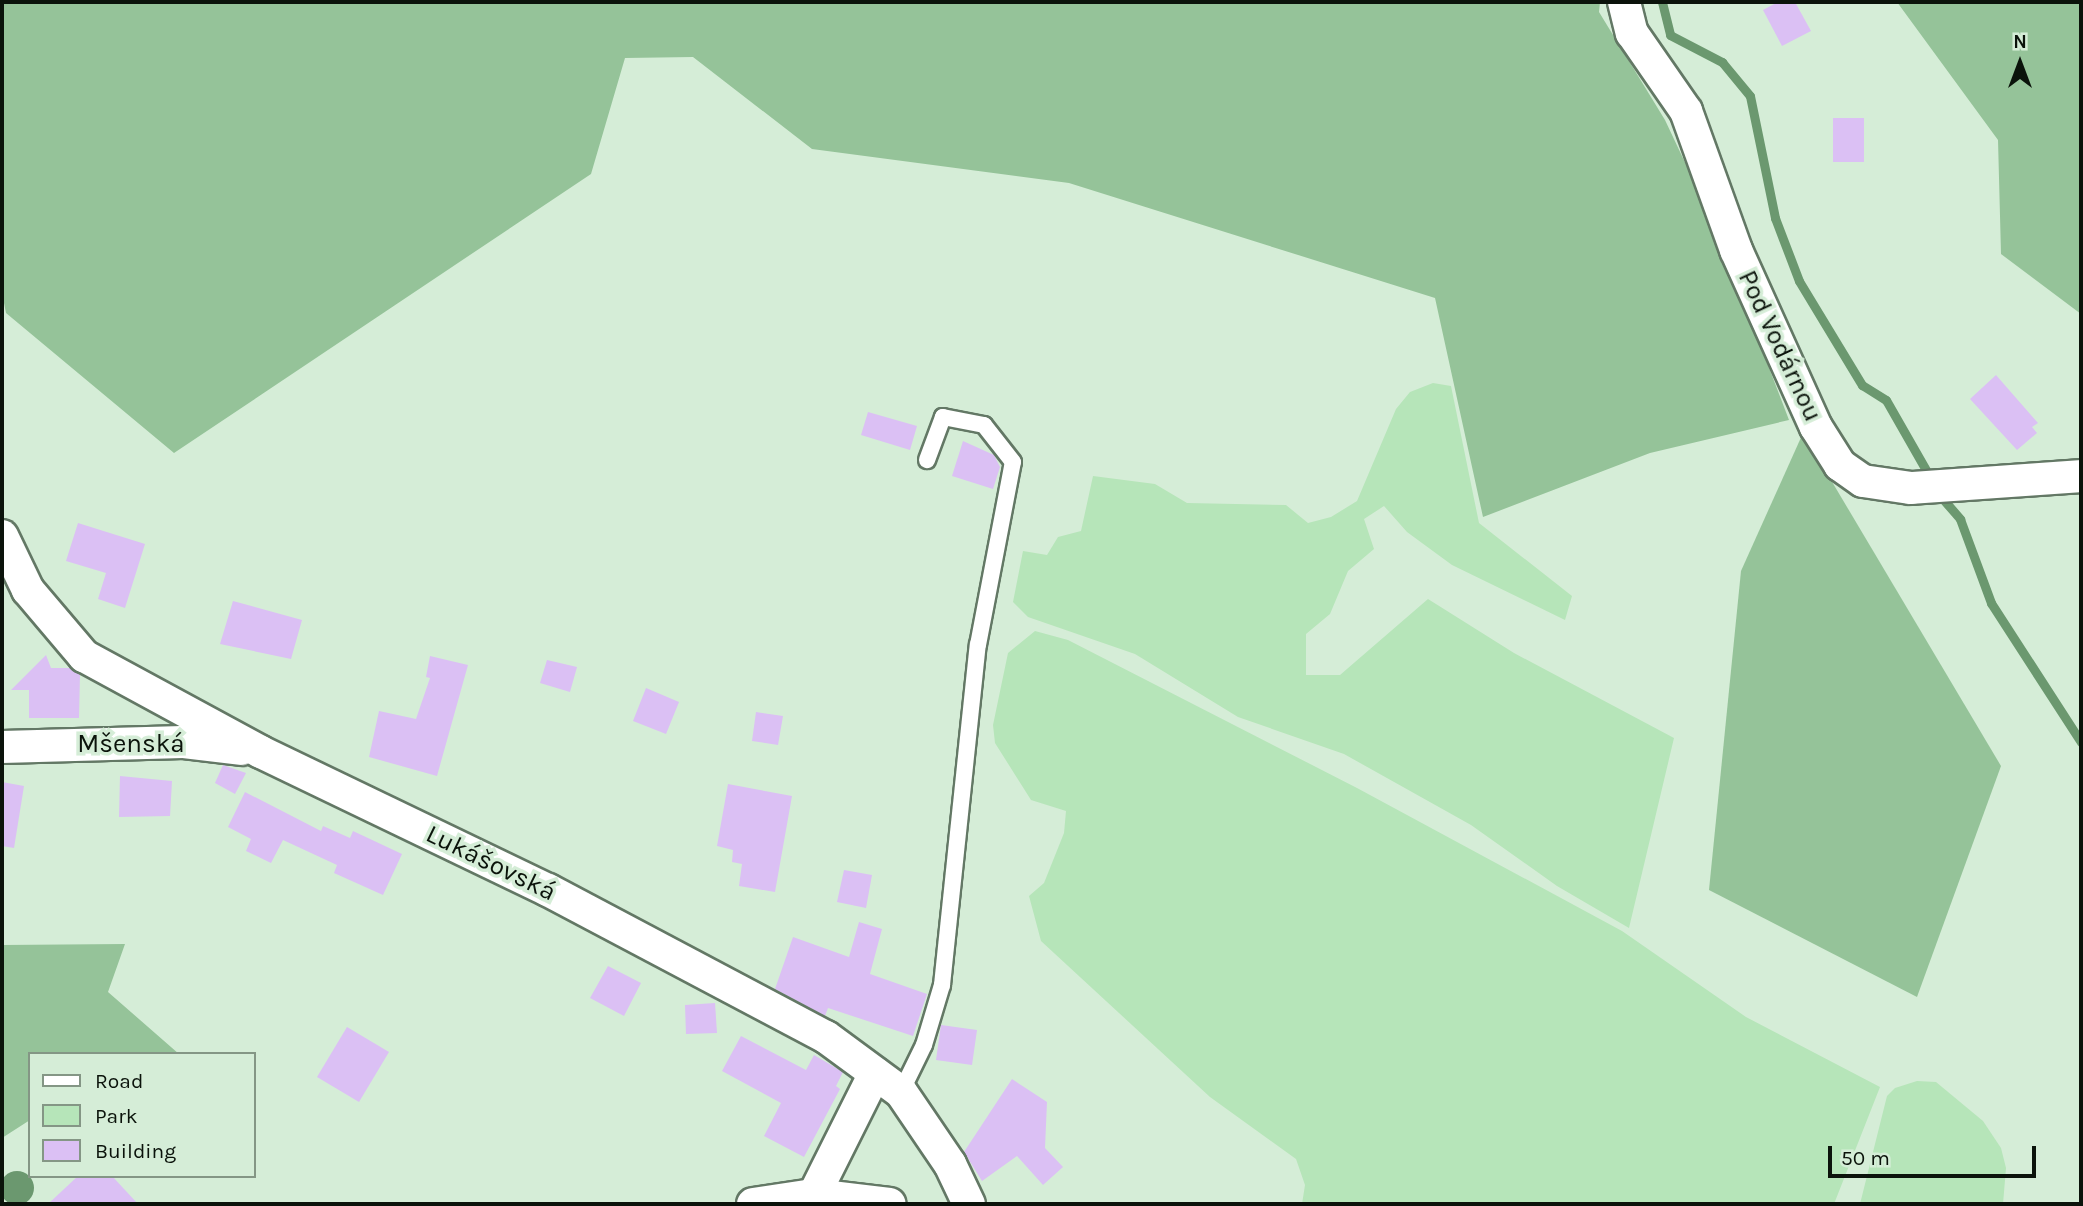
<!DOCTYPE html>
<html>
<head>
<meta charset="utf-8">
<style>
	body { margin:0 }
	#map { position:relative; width:2083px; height:1206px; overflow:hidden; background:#d5edd7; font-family:Karla,sans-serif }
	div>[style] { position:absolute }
	.green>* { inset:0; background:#b6e5b9 }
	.forest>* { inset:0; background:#95c399 }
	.water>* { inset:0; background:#6b986f }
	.round { border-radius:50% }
	.stream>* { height:9px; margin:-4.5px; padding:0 4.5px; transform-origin:4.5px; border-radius:4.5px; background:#6b986f }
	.building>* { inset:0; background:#dbc0f4 }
	.roads { filter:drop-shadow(2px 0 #637865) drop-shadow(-2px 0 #637865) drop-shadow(0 2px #637865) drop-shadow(0 -2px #637865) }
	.service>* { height:16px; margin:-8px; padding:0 8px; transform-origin:8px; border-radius:8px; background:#fff }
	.minor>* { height:32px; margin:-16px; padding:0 16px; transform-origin:16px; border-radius:16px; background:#fff }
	span { translate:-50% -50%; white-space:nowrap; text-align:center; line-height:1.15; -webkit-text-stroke:7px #d5edd7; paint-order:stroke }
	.street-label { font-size:26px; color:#0b130b }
	.frame { position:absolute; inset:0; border:4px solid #0b130b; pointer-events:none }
	.legend { position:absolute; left:28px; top:1052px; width:228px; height:126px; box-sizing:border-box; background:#d5edd7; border:2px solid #849685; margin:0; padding:9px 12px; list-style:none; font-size:21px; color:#0b130b }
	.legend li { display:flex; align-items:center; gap:14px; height:35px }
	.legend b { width:35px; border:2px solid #849685 }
	.north { position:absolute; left:1985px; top:28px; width:70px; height:70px; -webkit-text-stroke:5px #d5edd7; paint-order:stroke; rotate:0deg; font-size:19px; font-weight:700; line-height:28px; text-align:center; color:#0b130b }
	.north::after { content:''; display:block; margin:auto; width:24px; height:32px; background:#0b130b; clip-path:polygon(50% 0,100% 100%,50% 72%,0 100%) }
	.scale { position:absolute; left:1828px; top:1146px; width:208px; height:32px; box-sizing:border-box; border:4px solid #0b130b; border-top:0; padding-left:9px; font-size:21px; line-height:24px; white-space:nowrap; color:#0b130b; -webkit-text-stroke:5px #d5edd7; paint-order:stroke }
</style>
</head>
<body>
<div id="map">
	<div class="green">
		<i style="clip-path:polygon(1433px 383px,1451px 386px,1479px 523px,1572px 596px,1565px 620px,1452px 565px,1407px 532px,1384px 506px,1364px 519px,1374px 549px,1348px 571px,1330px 614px,1306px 634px,1306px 675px,1340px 675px,1428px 599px,1514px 653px,1674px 738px,1629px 928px,1557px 886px,1471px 825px,1344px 754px,1238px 717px,1135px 654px,1028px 617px,1013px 602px,1023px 551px,1047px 555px,1058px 537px,1081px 531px,1093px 476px,1155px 484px,1187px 503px,1286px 505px,1308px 523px,1331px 517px,1357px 501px,1396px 409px,1410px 392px)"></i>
		<i style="clip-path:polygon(1035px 631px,1068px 640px,1357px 788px,1622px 931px,1746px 1017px,1880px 1087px,1834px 1204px,1302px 1204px,1305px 1185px,1296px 1159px,1210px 1097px,1041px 941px,1029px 896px,1044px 883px,1064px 833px,1066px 811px,1031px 800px,995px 743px,993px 725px,1008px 653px)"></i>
		<i style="clip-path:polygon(1917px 1081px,1936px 1082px,1983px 1121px,2001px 1148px,2006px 1168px,2003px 1204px,1860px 1204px,1887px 1096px,1895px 1088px)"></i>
	</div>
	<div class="forest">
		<i style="clip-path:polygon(2px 2px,1600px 2px,1599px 12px,1665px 120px,1714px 224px,1789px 420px,1650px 453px,1483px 517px,1435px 298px,1069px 183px,812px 149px,693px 57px,625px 58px,591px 174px,174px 453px,6px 313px,2px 293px)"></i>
		<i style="clip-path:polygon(1897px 2px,2081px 2px,2081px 314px,2001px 254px,1998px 140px)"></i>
		<i style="clip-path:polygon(1803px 433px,2001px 766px,1917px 997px,1709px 890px,1741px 571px)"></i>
		<i style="clip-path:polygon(125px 944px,108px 992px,179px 1054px,30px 1054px,30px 1120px,2px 1138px,2px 945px)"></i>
	</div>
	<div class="water">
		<i class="round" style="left:0;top:1171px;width:34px;height:34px"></i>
	</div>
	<div class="stream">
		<i style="left:1662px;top:2px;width:34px;rotate:76deg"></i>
		<i style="left:1670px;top:35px;width:59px;rotate:27.4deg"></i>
		<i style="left:1722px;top:62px;width:44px;rotate:50.5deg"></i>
		<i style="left:1750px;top:96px;width:125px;rotate:78.4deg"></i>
		<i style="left:1775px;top:218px;width:67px;rotate:69.1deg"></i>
		<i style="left:1799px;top:281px;width:122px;rotate:58.8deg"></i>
		<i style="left:1862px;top:385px;width:28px;rotate:32deg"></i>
		<i style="left:1886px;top:400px;width:83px;rotate:60.3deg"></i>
		<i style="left:1942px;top:498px;width:28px;rotate:49deg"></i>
		<i style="left:1960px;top:519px;width:90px;rotate:69.7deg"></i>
		<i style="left:1991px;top:603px;width:166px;rotate:57.1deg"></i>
	</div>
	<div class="building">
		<i style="clip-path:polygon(1778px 2px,1795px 2px,1811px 31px,1782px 46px,1763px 10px)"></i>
		<i style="clip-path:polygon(1833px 118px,1864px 118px,1864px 162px,1833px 162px)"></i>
		<i style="clip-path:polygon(1996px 375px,2038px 423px,2032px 427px,2037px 433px,2017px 450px,1970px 399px)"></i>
		<i style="clip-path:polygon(868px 412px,917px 426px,910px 450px,861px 435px)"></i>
		<i style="clip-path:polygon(963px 441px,994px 455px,1000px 467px,993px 489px,952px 476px)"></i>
		<i style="clip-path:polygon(78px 523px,145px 544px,125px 608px,98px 599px,106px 573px,66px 561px)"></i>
		<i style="clip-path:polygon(233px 601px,302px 620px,291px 659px,220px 644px)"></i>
		<i style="clip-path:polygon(46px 655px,51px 668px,71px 668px,80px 675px,79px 718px,29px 718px,29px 690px,11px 690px)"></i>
		<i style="clip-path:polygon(430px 656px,468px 665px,437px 776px,369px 757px,379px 711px,416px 719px,430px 678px,426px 677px)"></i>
		<i style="clip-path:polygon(547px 660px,577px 667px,570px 692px,540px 683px)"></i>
		<i style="clip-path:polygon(646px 688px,679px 702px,666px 734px,633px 721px)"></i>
		<i style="clip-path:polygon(756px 712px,783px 716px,778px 745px,752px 741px)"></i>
		<i style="clip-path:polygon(223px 765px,246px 773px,235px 794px,215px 783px)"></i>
		<i style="clip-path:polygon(120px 776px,172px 781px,170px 816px,119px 817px)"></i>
		<i style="clip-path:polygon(2px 782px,24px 786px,14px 848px,2px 846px)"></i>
		<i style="clip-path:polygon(728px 784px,792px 796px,775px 892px,739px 886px,742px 864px,732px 862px,733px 850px,717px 846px)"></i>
		<i style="clip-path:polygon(245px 792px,321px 831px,323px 826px,350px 838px,353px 831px,402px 854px,383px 895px,334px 873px,337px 865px,283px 840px,271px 863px,246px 851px,251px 839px,228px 827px)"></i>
		<i style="clip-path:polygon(844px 870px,872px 875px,866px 908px,837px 902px)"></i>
		<i style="clip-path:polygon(859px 922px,882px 929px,870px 974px,927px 994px,913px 1036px,828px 1008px,825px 1016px,775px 989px,793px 937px,849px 957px)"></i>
		<i style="clip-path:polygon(608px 966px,641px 983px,624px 1016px,590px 998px)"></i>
		<i style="clip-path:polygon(715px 1003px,717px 1033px,686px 1034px,685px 1005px)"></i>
		<i style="clip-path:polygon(941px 1025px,977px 1030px,972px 1065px,936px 1060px)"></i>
		<i style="clip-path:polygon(347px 1027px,389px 1052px,359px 1102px,317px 1077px)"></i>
		<i style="clip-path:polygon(741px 1036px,806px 1070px,814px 1055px,843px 1072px,836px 1086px,840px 1089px,804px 1157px,764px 1136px,781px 1103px,722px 1071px)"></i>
		<i style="clip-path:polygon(1012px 1079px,1047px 1102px,1045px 1148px,1063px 1167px,1043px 1185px,1017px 1156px,982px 1181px,964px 1152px)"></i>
		<i style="clip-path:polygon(78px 1176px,112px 1176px,138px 1204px,48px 1204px)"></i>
	</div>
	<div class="roads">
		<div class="service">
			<i style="left:901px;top:1092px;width:52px;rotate:-63.9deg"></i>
			<i style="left:924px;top:1045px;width:63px;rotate:-73.3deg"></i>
			<i style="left:942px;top:985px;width:342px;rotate:-84deg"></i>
			<i style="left:978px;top:645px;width:186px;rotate:-79.2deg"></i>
			<i style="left:1013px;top:462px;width:47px;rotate:-128.1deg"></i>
			<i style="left:984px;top:425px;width:42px;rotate:-169deg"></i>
			<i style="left:943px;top:417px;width:46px;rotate:110.4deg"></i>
		</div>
		<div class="minor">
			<i style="left:1624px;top:2px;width:32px;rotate:76deg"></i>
			<i style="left:1632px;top:33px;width:95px;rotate:55.3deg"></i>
			<i style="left:1686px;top:111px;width:148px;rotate:70.2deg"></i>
			<i style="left:1736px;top:250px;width:194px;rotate:65.7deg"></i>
			<i style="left:1816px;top:427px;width:45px;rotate:57.7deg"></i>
			<i style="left:1840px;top:465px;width:28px;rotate:35deg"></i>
			<i style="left:1863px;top:481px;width:49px;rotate:8.3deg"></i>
			<i style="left:1911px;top:488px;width:170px;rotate:-4deg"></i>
			<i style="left:2px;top:536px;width:60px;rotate:64.3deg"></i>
			<i style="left:28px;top:590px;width:87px;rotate:49.7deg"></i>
			<i style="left:84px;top:656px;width:201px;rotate:28.5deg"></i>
			<i style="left:261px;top:752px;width:318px;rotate:25.7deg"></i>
			<i style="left:548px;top:890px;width:314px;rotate:27.9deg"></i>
			<i style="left:826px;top:1037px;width:93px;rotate:36.3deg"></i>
			<i style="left:901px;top:1092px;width:87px;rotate:55.8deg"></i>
			<i style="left:950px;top:1164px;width:44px;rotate:64.6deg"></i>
			<i style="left:2px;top:747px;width:181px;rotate:-1.6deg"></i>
			<i style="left:183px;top:742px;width:59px;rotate:6.8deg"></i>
			<i style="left:814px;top:1195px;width:136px;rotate:-63.4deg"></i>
			<i style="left:753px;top:1204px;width:62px;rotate:-8.4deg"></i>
			<i style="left:814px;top:1195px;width:76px;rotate:6.8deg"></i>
		</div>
	</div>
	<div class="street-label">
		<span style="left:1780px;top:346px;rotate:65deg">Pod Vodárnou</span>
		<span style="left:131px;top:744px">Mšenská</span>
		<span style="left:491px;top:863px;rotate:26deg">Lukášovská</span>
	</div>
	<div class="frame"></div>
	<ul class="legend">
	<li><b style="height:9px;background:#fff"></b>Road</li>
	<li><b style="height:19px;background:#b6e5b9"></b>Park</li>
	<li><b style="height:19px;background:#dbc0f4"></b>Building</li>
	</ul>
	<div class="north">N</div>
	<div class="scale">50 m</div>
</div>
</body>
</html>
